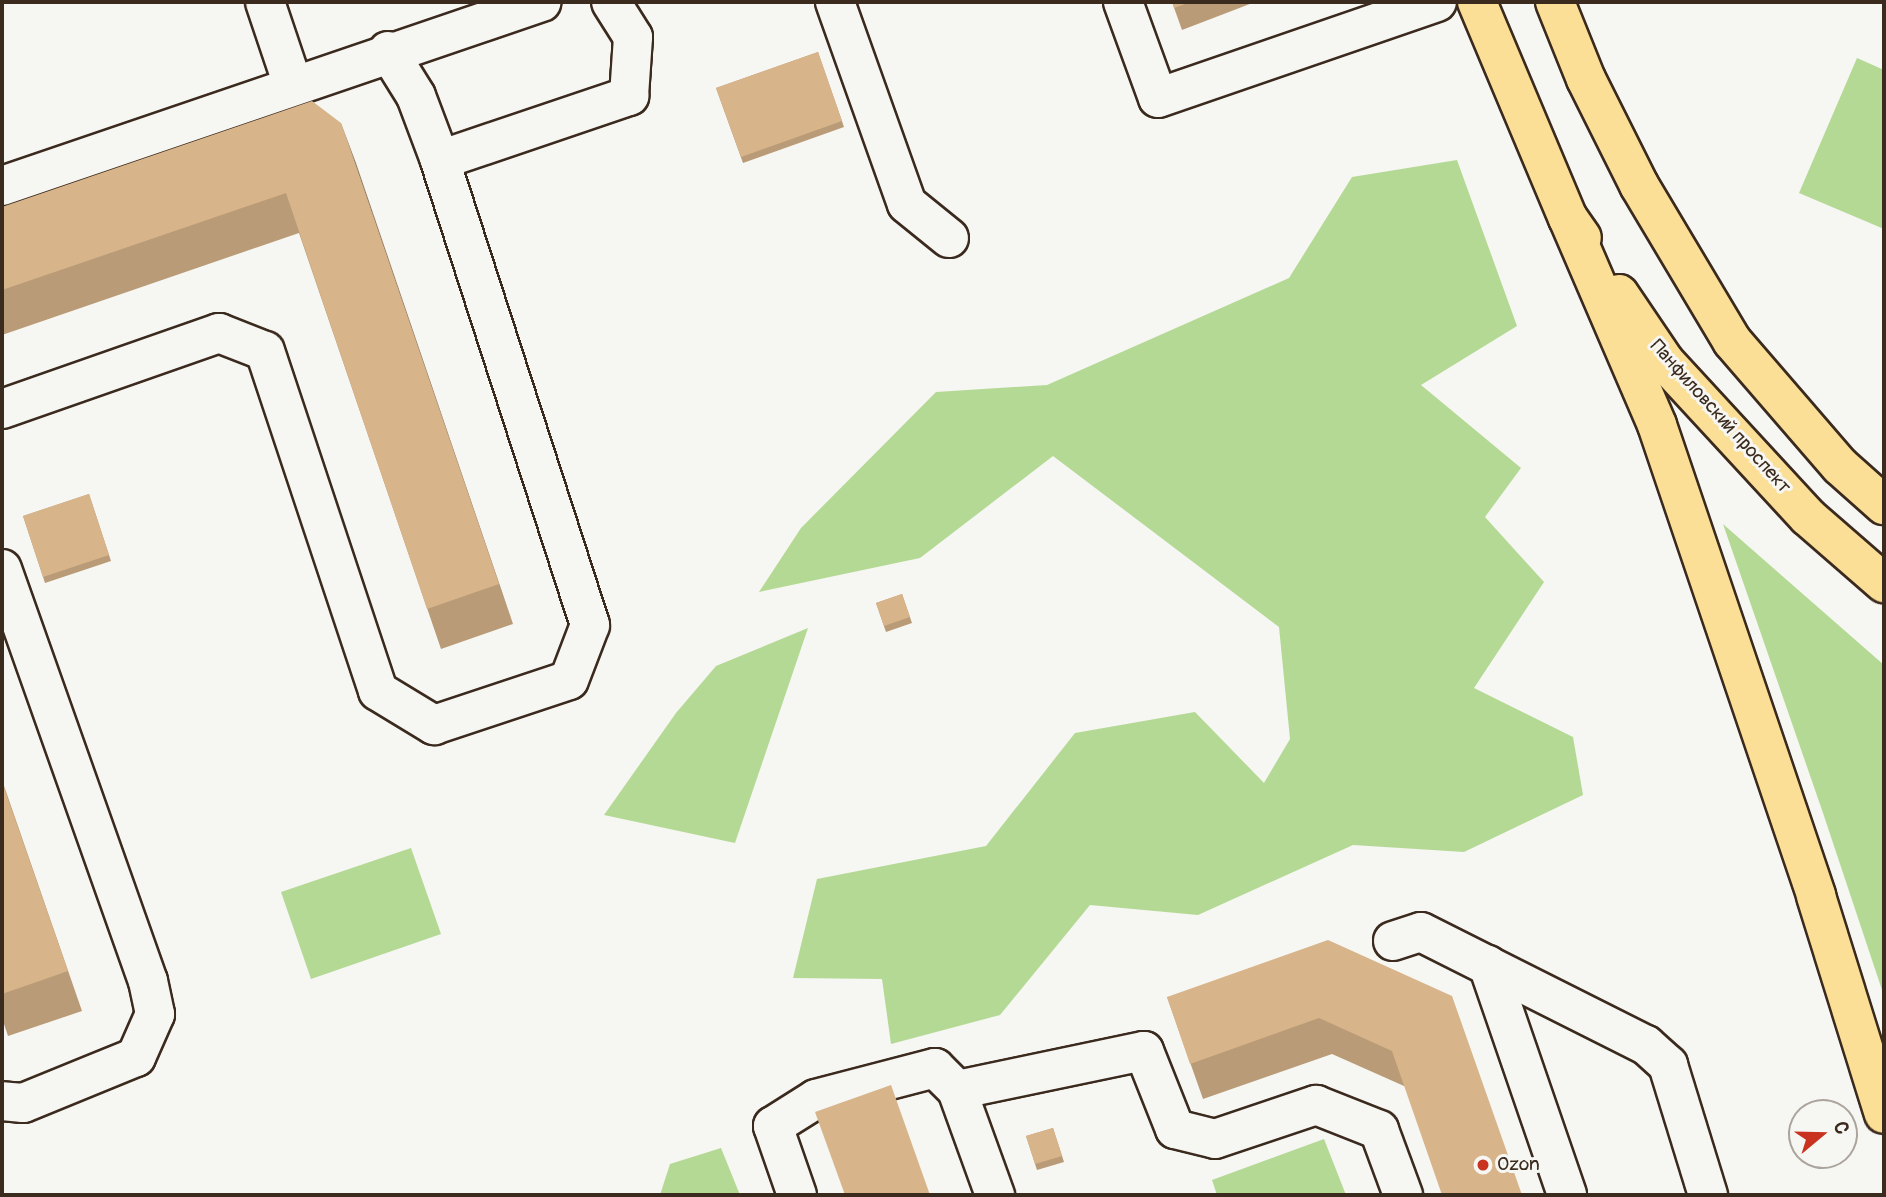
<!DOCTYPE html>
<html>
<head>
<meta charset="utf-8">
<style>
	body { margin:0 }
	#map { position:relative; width:1886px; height:1197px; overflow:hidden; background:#f6f6f2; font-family:Pangolin,sans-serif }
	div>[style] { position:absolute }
	.green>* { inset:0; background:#b4d994 }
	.roads { filter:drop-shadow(2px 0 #3b2a1e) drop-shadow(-2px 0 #3b2a1e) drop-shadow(0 2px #3b2a1e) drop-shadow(0 -2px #3b2a1e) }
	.minor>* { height:38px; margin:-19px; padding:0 19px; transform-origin:19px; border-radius:19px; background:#f6f6f2 }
	.major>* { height:38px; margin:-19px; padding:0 19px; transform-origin:19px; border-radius:19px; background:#fbdf96 }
	.wall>* { inset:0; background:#ba9b77 }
	.shaded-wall>* { inset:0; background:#977e61 }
	.building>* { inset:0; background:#d8b48a }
	.dots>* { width:19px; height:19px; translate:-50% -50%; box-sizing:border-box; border:4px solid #f6f6f2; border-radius:50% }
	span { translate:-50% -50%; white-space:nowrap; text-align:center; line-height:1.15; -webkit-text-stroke:6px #f6f6f2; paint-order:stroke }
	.street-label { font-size:19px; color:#3b2a1e }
	.poi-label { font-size:19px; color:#3b2a1e }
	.left { translate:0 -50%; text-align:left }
	.frame { position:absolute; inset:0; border:4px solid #3b2a1e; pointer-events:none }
	.north { position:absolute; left:1788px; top:1099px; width:70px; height:70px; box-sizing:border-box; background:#f6f6f2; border:2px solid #aba49d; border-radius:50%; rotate:71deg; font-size:19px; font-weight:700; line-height:28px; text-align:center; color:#3b2a1e }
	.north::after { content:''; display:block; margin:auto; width:24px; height:32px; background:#c8321e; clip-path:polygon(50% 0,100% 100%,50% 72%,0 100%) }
</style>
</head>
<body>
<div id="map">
	<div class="green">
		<i style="clip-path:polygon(1857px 58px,1884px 70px,1884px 229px,1799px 193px)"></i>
		<i style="clip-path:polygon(1457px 160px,1517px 326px,1421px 385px,1521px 468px,1485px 517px,1544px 582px,1474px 688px,1573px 737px,1583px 795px,1464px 852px,1353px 845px,1198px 915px,1090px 905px,1000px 1015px,891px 1044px,882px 979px,793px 978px,817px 879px,986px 846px,1075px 733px,1195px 712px,1264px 783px,1290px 739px,1279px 627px,1053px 456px,920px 558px,759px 592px,801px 528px,936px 392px,1047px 385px,1289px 278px,1352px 177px)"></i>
		<i style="clip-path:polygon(1723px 524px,1884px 665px,1884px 996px,1823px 813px)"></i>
		<i style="clip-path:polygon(808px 628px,735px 843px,604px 815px,676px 713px,716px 666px)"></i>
		<i style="clip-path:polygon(411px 848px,441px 934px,311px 979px,281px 892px)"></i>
		<i style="clip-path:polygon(1324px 1139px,1346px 1195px,1217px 1195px,1212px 1180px)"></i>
		<i style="clip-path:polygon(721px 1148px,740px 1195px,660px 1195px,670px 1164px)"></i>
	</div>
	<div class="roads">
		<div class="minor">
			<i style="left:265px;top:2px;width:88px;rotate:71.4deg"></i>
			<i style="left:835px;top:2px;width:214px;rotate:70.4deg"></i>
			<i style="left:907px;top:204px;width:54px;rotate:39deg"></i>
			<i style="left:1123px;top:2px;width:102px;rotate:70deg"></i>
			<i style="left:1158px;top:98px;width:295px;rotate:-19deg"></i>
			<i style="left:440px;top:160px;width:200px;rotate:-18.7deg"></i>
			<i style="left:629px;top:96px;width:59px;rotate:-86.1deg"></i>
			<i style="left:633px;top:37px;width:41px;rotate:-122.2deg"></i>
			<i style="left:2px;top:186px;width:570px;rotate:-18.82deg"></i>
			<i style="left:2px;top:409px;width:230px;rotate:-19.3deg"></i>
			<i style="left:219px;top:333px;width:49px;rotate:21.4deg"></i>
			<i style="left:265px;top:351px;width:358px;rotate:71.6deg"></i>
			<i style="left:378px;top:691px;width:66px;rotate:31.3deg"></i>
			<i style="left:434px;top:725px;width:142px;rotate:-18.4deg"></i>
			<i style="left:569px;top:680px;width:59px;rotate:-69.1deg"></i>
			<i style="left:590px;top:625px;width:489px;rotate:-107.9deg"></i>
			<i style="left:440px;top:160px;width:68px;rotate:-110.6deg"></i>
			<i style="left:416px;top:96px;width:53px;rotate:-121.9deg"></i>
			<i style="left:2px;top:569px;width:437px;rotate:70.5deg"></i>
			<i style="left:148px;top:981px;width:34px;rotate:78deg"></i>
			<i style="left:155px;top:1014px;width:47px;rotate:113.8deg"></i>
			<i style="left:136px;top:1057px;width:122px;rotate:157.8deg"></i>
			<i style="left:23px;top:1103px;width:21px;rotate:-175deg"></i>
			<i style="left:1393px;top:941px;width:29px;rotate:-18deg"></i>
			<i style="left:1421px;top:932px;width:252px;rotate:26.7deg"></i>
			<i style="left:1646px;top:1045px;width:30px;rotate:42deg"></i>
			<i style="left:1668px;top:1065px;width:136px;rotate:72.9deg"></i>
			<i style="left:1488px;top:965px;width:243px;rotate:71deg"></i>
			<i style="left:957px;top:1090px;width:191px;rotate:-11.8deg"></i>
			<i style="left:1144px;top:1051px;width:84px;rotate:68.3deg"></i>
			<i style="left:1175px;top:1129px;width:41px;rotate:14deg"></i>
			<i style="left:1215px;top:1139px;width:107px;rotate:-18.6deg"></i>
			<i style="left:1316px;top:1105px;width:68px;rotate:21.6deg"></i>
			<i style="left:1379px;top:1130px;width:69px;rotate:69.7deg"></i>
			<i style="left:797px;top:1195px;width:73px;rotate:-109.2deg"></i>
			<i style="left:773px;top:1126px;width:51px;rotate:-32.1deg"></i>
			<i style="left:816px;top:1099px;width:123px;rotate:-14.6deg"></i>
			<i style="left:935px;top:1068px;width:31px;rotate:45deg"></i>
			<i style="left:957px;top:1090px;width:112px;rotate:70.1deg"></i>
		</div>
		<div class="major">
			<i style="left:1477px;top:2px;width:234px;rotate:67.2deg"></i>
			<i style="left:1568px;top:218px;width:24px;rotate:55deg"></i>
			<i style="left:1555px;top:2px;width:83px;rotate:68.1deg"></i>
			<i style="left:1586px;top:79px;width:119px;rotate:63.4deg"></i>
			<i style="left:1639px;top:185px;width:182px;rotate:59.2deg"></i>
			<i style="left:1732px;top:341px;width:165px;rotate:49.2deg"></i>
			<i style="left:1840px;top:466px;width:59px;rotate:41.6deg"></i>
			<i style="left:1568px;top:218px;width:225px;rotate:66.7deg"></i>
			<i style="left:1657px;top:425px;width:497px;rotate:71.3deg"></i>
			<i style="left:1816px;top:896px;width:228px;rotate:72.7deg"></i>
			<i style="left:1619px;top:294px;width:82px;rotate:55.9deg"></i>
			<i style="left:1665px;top:362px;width:211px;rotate:47.3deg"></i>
			<i style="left:1808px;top:517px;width:101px;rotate:41deg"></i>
		</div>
	</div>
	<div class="wall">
		<i style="clip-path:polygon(1172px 2px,1255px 2px,1182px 30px)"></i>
		<i style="clip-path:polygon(818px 52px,844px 127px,743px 163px,716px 88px)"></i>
		<i style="clip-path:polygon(341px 123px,513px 624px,441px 649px,299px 233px,2px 335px,2px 207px)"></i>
		<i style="clip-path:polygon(89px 494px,111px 561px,45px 583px,23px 516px)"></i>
		<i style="clip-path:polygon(902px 594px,912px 623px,886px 632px,876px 603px)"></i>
		<i style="clip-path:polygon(2px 780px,82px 1011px,8px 1036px,2px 1018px)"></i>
		<i style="clip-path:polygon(1452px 996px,1404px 1086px,1332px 1054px,1203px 1099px,1167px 997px)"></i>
		<i style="clip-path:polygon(1053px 1128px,1064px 1162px,1037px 1170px,1026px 1136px)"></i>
	</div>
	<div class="shaded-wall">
		<i style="clip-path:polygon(341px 123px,356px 163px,513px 624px,499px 584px)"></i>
	</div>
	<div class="building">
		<i style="clip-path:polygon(1172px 2px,1191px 2px,1174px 8px)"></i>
		<i style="clip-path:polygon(818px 52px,842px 121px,741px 157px,716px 88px)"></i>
		<i style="clip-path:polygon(312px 101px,341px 123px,499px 584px,427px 609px,286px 193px,2px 290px,2px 207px)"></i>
		<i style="clip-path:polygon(89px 494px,109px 555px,43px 577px,23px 516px)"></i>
		<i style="clip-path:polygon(902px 594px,910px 617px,884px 626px,876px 603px)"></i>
		<i style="clip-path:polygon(2px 782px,68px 971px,2px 994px)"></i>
		<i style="clip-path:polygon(1328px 940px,1452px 996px,1522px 1195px,1442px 1195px,1392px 1051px,1319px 1018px,1190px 1064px,1167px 997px)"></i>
		<i style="clip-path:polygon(891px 1085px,930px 1195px,845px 1195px,815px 1112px)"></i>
		<i style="clip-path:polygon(1053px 1128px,1062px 1156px,1035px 1164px,1026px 1136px)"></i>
	</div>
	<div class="dots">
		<i style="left:1483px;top:1165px;background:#c8321e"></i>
	</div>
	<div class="street-label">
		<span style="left:1720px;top:417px;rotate:48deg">Панфиловский проспект</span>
	</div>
	<div class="poi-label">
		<span class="left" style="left:1497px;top:1165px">Ozon</span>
	</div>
	<div class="frame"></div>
	<div class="north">С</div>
</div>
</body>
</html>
